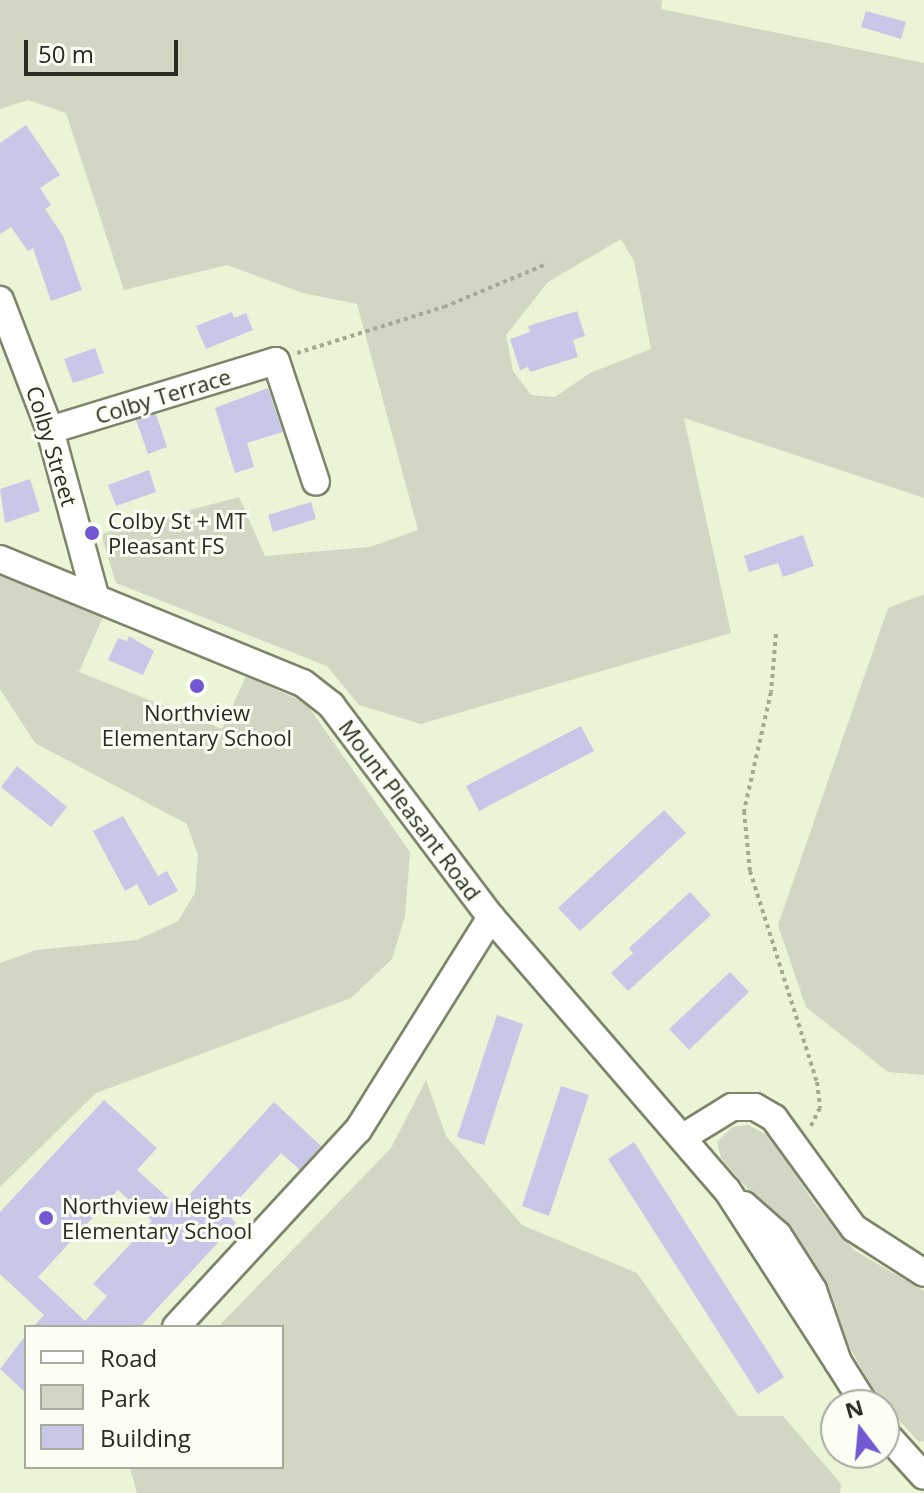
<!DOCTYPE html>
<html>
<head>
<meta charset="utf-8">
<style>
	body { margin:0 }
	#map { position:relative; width:924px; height:1493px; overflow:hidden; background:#ebf4d6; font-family:"Open Sans",sans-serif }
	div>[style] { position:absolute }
	.green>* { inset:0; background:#d1d7c3 }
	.building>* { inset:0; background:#c9c7e7 }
	.path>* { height:4px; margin-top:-2px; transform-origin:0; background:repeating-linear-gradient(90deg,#a3aa93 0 4px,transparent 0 8px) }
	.roads { filter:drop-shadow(2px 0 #7e856b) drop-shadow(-2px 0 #7e856b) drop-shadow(0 2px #7e856b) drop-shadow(0 -2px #7e856b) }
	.minor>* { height:26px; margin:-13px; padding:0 13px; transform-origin:13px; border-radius:13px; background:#fff }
	.dots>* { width:22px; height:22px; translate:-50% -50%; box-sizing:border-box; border:4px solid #fbfef2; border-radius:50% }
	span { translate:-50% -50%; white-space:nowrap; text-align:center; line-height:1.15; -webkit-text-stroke:6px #fbfef2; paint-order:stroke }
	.street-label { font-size:22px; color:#292c21 }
	.poi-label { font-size:22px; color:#292c21 }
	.left { translate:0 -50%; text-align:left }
	.legend { position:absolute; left:24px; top:1325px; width:260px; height:144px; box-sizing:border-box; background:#fbfef2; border:2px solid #a7aa9e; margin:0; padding:10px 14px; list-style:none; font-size:24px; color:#292c21 }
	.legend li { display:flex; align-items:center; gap:16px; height:40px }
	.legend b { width:40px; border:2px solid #a7aa9e }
	.north { position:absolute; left:820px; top:1389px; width:80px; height:80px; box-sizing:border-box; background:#fbfef2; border:2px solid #a7aa9e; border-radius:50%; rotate:344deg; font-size:22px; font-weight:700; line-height:32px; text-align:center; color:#292c21 }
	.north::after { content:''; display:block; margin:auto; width:28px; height:36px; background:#7258d2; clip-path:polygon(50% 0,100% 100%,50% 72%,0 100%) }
	.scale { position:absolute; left:24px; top:40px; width:154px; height:36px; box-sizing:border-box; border:4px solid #292c21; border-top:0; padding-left:10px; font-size:24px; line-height:28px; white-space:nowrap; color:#292c21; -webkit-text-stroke:6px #fbfef2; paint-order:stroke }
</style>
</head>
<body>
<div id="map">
	<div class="green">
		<i style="clip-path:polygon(evenodd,0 0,662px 0,661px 9px,924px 63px,924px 498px,684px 418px,731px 633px,421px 724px,359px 705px,327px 666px,116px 583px,101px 534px,239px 497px,265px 556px,370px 547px,418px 530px,357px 304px,303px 293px,227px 265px,124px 290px,66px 113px,28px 100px,0 109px,0 0,621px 239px,634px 261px,651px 349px,590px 373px,555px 397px,531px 395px,513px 371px,506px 335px,548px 282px,621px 239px)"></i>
		<i style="clip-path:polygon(0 575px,103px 617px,79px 672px,222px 729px,246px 676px,306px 703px,410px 852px,405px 916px,392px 959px,351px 998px,96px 1093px,0 1187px,0 963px,36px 950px,137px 940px,178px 921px,195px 893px,198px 855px,187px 824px,35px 743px,0 689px)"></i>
		<i style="clip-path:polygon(924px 594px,924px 1075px,888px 1072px,806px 1007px,778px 925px,888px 608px)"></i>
		<i style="clip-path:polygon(426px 1080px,446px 1136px,522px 1225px,637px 1273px,738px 1416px,783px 1416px,841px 1484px,840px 1493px,137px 1493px,130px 1467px,282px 1467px,282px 1327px,218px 1327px,391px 1148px)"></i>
		<i style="clip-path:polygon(748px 1125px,771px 1137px,814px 1203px,854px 1250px,924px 1291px,924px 1441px,919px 1442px,877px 1396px,784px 1231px,721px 1158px,717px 1142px,732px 1127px)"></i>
	</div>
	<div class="building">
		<i style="clip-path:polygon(866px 11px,906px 22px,901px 39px,861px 27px)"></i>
		<i style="clip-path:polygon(26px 125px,60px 175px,40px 188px,51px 205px,45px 209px,63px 236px,82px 290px,51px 301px,33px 248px,28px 251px,11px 227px,0 234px,0 143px)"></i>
		<i style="clip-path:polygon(577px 311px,585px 336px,573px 340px,578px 357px,530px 372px,528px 367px,520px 370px,510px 339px,530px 332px,528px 326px)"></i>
		<i style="clip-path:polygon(232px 312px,234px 318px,246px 313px,253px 330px,206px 349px,196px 326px)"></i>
		<i style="clip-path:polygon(95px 348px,104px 373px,73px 383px,64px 359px)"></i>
		<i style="clip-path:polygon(268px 388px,283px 432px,247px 443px,254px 467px,235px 473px,215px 408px)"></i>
		<i style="clip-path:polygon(156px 414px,167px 447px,148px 454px,136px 420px)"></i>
		<i style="clip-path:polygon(149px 470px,156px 492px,116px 506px,108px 485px)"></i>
		<i style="clip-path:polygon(30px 479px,40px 511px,5px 523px,0 489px)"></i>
		<i style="clip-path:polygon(311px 502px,316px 519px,273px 532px,268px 515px)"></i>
		<i style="clip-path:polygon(803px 535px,814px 566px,783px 577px,778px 563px,749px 572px,744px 556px)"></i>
		<i style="clip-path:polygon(129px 636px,154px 651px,143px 675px,108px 660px,118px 638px,127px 641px)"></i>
		<i style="clip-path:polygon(581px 726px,594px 751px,479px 811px,466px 786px)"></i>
		<i style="clip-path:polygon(17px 766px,67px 807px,51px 827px,1px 787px)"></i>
		<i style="clip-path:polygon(664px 810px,686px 833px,580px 931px,558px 908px)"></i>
		<i style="clip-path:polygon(123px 816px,158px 876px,167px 871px,178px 891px,149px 906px,137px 884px,125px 891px,93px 831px)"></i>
		<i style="clip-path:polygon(690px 892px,711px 915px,628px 991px,611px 973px,633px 953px,629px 948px)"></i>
		<i style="clip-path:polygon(730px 972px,749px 992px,689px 1050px,669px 1029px)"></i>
		<i style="clip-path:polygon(497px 1015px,523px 1024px,484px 1145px,457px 1137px)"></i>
		<i style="clip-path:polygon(561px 1086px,589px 1095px,549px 1216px,522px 1206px)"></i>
		<i style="clip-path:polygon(evenodd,104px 1100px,157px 1148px,137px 1170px,178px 1207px,274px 1102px,321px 1146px,300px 1170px,281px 1153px,226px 1213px,236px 1223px,140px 1327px,33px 1327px,44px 1315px,0 1274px,0 1212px,104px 1100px,118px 1190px,152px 1221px,93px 1284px,107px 1296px,85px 1321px,38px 1277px,118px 1190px)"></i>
		<i style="clip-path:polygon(634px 1142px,784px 1377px,758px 1394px,608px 1159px)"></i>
		<i style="clip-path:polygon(26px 1335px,26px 1393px,0 1369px)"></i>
	</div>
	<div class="path">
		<i style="left:297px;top:353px;width:154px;rotate:-17.4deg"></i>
		<i style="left:444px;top:307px;width:112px;rotate:-22.7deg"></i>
		<i style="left:776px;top:634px;width:58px;rotate:94.9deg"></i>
		<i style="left:771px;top:692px;width:122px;rotate:102.8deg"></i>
		<i style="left:744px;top:811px;width:60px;rotate:84.3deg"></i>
		<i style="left:750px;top:871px;width:221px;rotate:72.4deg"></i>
		<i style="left:817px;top:1082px;width:26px;rotate:83deg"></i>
		<i style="left:820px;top:1108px;width:22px;rotate:117deg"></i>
	</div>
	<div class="roads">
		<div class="minor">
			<i style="left:0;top:300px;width:139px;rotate:69deg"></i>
			<i style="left:50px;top:430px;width:172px;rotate:74.8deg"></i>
			<i style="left:50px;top:430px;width:236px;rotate:-17deg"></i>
			<i style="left:276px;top:361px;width:127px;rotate:71.7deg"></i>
			<i style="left:0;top:559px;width:327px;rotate:22.3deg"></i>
			<i style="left:303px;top:683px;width:36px;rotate:38deg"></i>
			<i style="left:331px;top:705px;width:266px;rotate:53deg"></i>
			<i style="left:491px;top:917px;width:361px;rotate:49.2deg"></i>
			<i style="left:727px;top:1190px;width:205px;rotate:57.2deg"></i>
			<i style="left:685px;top:1136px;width:55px;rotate:-31.7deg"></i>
			<i style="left:732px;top:1107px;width:23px"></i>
			<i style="left:755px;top:1107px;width:22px;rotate:30deg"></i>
			<i style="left:774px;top:1118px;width:136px;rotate:54deg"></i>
			<i style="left:854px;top:1228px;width:83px;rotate:32.7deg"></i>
			<i style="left:744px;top:1205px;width:45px;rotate:41.4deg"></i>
			<i style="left:778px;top:1235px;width:65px;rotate:57.5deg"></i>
			<i style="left:813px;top:1290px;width:76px;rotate:70.9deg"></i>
			<i style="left:838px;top:1362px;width:51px;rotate:57.9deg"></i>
			<i style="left:176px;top:1327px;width:268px;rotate:-47.3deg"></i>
			<i style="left:358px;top:1130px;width:251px;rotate:-58deg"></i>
			<i style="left:884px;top:1432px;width:59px;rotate:47.7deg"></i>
		</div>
	</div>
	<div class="dots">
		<i style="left:92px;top:533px;background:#7258d2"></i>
		<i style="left:197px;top:686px;background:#7258d2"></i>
		<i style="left:46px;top:1218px;background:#7258d2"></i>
	</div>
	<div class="street-label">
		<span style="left:163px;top:396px;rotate:-17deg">Colby Terrace</span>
		<span style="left:52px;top:446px;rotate:73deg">Colby Street</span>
		<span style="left:410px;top:810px;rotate:53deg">Mount Pleasant Road</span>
	</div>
	<div class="poi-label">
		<span class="left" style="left:108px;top:533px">Colby St + MT<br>Pleasant FS</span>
		<span style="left:197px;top:725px">Northview<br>Elementary School</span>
		<span class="left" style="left:62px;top:1218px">Northview Heights<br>Elementary School</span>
	</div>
	<ul class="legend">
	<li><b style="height:10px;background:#fff"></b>Road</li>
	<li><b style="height:22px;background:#d1d7c3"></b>Park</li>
	<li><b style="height:22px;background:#c9c7e7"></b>Building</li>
	</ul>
	<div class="north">N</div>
	<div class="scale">50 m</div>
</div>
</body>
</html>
